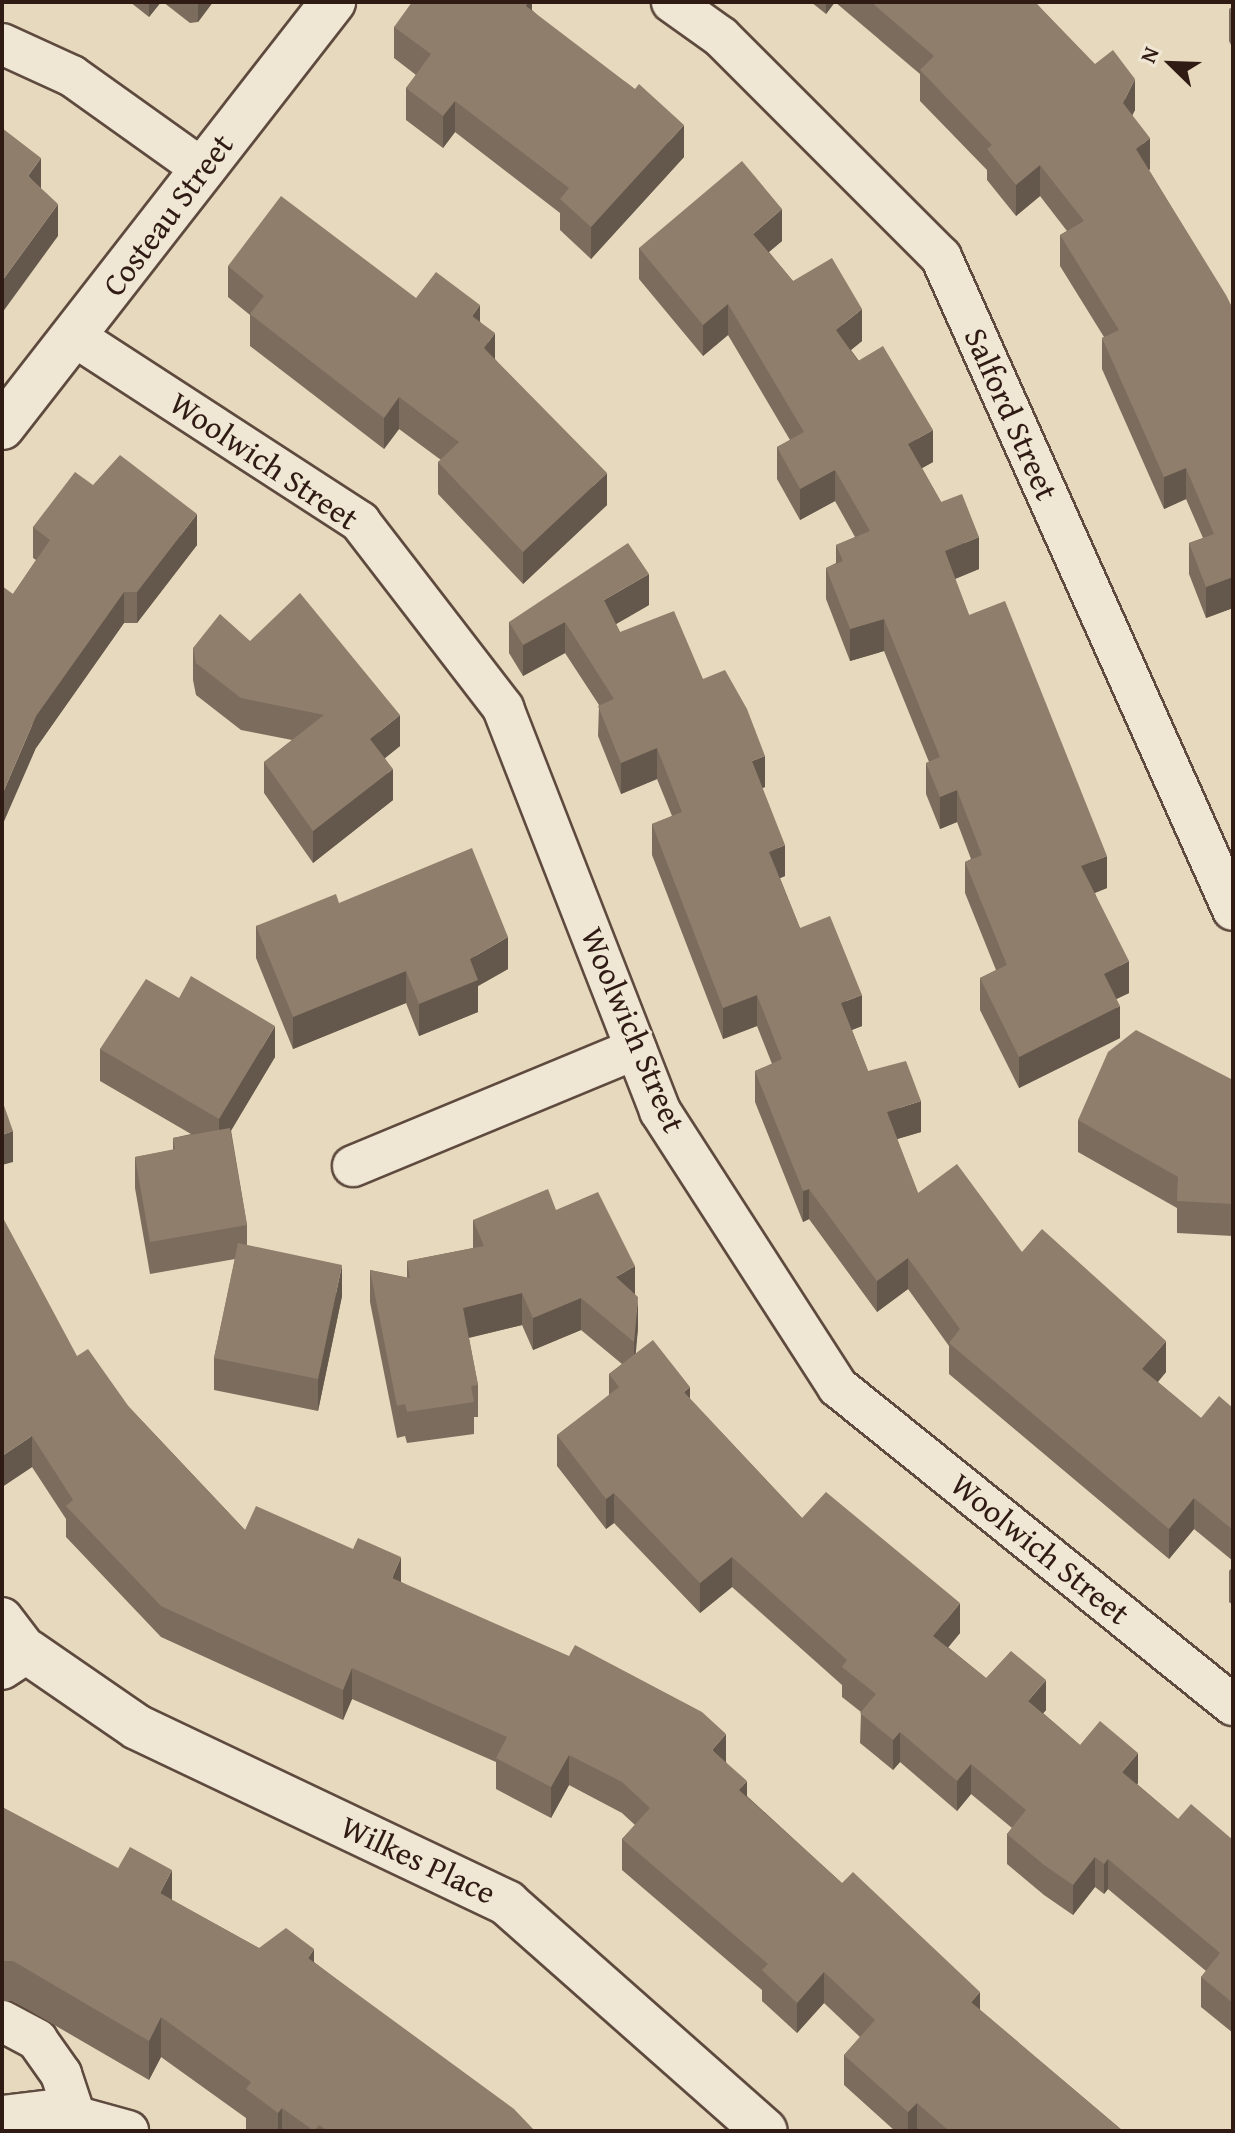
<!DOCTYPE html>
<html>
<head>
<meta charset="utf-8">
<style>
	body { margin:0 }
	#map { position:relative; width:1235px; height:2133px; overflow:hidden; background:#e7d9bd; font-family:"Gentium Book Plus",serif }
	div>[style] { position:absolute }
	.roads { filter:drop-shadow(2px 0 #5e4a3e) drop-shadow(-2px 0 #5e4a3e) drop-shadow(0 2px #5e4a3e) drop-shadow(0 -2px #5e4a3e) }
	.minor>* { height:40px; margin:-20px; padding:0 20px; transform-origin:20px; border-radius:20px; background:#efe6d4 }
	.tertiary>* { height:44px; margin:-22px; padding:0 22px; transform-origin:22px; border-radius:22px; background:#efe6d4 }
	.wall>* { inset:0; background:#7b6c5d }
	.shaded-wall>* { inset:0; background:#64584c }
	.building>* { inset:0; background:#8f7e6c }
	span { translate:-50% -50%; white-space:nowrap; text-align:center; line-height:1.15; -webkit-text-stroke:6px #efe6d4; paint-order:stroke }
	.street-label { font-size:32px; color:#301b14 }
	.frame { position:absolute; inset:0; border:4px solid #301b14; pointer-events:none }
	.north { position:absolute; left:1131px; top:24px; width:80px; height:80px; -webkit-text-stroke:6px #efe6d4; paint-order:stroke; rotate:293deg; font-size:22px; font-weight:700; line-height:32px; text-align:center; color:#301b14 }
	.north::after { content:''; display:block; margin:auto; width:28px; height:36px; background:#301b14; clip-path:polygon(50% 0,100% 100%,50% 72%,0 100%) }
</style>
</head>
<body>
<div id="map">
	<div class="roads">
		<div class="minor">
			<i style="left:672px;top:2px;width:60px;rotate:35.5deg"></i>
			<i style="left:721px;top:37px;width:311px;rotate:45deg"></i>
			<i style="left:941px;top:257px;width:715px;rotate:65.91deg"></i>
			<i style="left:2px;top:44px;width:77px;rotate:24.6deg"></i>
			<i style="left:72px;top:76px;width:158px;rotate:35.5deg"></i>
			<i style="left:77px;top:338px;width:338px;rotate:33deg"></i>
			<i style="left:360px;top:522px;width:235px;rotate:52.4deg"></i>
			<i style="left:503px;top:708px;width:433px;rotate:68.7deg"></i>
			<i style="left:660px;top:1111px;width:328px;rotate:57.2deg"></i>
			<i style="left:838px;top:1387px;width:507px;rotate:38.84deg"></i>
			<i style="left:353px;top:1166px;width:306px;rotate:-22.5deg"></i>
			<i style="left:2px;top:1618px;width:43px;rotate:52.6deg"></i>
			<i style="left:28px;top:1652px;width:31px;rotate:147deg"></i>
			<i style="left:2px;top:2021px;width:40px;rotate:28deg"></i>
			<i style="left:37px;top:2040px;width:42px;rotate:54.8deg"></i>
			<i style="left:61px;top:2074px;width:41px;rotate:71.6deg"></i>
			<i style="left:2px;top:2116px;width:50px;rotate:-6.8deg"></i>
			<i style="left:52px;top:2110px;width:79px;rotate:15.4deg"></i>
		</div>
		<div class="tertiary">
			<i style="left:2px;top:427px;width:539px;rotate:-52.09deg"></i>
			<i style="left:28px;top:1652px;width:132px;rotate:34.5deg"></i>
			<i style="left:137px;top:1727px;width:410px;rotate:25.4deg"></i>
			<i style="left:507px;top:1903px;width:344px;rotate:41.5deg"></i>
		</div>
	</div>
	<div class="wall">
		<i style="clip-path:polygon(130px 2px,161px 2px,149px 17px)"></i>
		<i style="clip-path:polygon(163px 2px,213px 2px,198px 22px,190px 23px)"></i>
		<i style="clip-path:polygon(532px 2px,532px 10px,684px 157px,591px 259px,560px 230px,560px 213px,455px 132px,443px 148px,406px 120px,406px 88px,416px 75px,394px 58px,394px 27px)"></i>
		<i style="clip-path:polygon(811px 2px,835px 2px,826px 14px)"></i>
		<i style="clip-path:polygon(835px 2px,1035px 2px,1135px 110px,1132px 115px,1150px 169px,1149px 170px,1233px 309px,1233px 608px,1206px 618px,1189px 574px,1189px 543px,1203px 538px,1186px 499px,1164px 509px,1102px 369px,1102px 338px,1104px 337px,1060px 266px,1060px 235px,1067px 231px,1040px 196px,1016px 216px,987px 180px,987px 170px,920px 101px,920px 74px)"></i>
		<i style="clip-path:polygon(1233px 7px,1233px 49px,1229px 41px,1229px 9px)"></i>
		<i style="clip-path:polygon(782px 241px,769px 252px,793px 281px,862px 341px,851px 350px,933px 462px,922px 468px,979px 569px,955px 579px,969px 615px,1107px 888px,1095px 893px,1129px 993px,1116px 999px,1120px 1038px,1019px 1088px,980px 1010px,980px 978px,996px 970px,965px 893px,965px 862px,971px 859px,957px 822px,940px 829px,926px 794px,926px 763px,929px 762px,884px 651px,850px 661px,826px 599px,826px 568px,836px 563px,836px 545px,855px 537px,835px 501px,800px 520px,777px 479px,777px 447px,790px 440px,728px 335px,703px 356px,639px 279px,639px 248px)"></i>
		<i style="clip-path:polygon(228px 266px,416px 298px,480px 321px,495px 359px,607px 505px,523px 584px,438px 494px,438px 462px,441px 460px,399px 429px,384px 449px,250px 346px,250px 315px,228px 297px)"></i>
		<i style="clip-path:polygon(93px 485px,197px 545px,137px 623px,124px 623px,36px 748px,13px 594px,36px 560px,33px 558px,33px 527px)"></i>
		<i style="clip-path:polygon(649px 605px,616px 624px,620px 632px,703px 679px,765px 787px,762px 788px,785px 876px,780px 878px,800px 928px,862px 1026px,852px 1030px,868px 1071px,921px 1132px,897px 1139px,918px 1193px,1022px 1252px,1166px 1372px,1158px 1382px,1201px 1418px,1233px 1408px,1233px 1561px,1194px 1529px,1169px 1559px,949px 1374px,949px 1346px,908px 1289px,877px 1312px,809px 1219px,803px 1222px,755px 1102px,755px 1071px,772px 1064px,757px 1026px,723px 1039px,652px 855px,652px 824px,672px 816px,657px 779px,621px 794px,598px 736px,599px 705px,565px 653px,523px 676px,509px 653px,509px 622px)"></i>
		<i style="clip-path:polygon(250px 641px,400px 746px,385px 758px,393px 800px,313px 863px,264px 793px,264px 762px,292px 740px,241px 730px,196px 695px,193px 680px,193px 648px)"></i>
		<i style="clip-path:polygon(339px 903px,508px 969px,478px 986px,478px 1012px,419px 1036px,406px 1003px,293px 1049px,256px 958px,256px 926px)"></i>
		<i style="clip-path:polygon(179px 998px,275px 1057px,231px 1130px,247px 1225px,247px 1245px,342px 1296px,318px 1411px,214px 1390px,214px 1358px,235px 1259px,150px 1274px,135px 1188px,135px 1157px,173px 1150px,173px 1138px,191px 1134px,100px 1081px,100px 1049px)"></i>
		<i style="clip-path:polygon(1233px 1080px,1233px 1236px,1177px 1233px,1177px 1208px,1078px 1152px,1078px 1120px)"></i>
		<i style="clip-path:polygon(556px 1210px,635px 1294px,638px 1328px,635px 1354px,690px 1399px,802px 1518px,960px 1633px,948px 1647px,986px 1678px,1046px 1710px,1043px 1713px,1080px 1745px,1138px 1783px,1137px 1784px,1178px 1819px,1233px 1840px,1233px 2033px,1201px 2007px,1201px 1977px,1206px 1971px,1108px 1889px,1104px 1894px,1095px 1887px,1073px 1915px,1044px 1895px,1007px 1864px,1007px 1834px,1012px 1828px,971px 1794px,957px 1811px,900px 1762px,893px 1770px,860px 1743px,861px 1712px,842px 1697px,842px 1685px,732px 1587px,700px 1613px,614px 1523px,606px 1529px,557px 1466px,557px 1435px,609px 1396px,609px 1374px,622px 1364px,581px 1330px,533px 1350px,522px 1325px,469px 1338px,478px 1385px,478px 1417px,474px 1417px,474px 1434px,407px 1443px,405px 1436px,397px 1438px,370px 1302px,370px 1270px,407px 1278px,407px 1261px,473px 1248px,473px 1220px)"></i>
		<i style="clip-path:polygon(77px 1356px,129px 1407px,245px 1530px,401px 1582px,726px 1762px,747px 1796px,980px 2010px,1123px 2131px,895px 2131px,844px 2085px,844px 2055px,860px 2037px,824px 2003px,797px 2033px,762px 2001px,762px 1990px,622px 1870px,622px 1839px,635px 1825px,622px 1813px,569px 1785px,551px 1818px,496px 1789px,496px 1762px,352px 1699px,343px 1720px,161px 1637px,66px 1537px,66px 1519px,32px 1467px,2px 1487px)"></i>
		<i style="clip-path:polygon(1233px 1566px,1233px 1605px,1229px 1602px,1229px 1571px)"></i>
		<i style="clip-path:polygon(2px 1807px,259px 1948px,314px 1962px,535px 2131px,249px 2131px,246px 2129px,246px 2118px,161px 2057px,149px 2080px,13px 2001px,2px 2001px)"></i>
	</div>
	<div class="shaded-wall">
		<i style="clip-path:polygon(149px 2px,161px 2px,149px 17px)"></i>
		<i style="clip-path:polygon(198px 2px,213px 2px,198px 22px)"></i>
		<i style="clip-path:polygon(528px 2px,532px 2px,532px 29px,526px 6px)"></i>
		<i style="clip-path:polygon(826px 2px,835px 2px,826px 14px)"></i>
		<i style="clip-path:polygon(1135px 79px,1135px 110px,1123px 134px,1123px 103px)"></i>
		<i style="clip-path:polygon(455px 101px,455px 132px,443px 148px,443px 116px)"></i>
		<i style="clip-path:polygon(684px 125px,684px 157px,591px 259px,591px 227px)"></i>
		<i style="clip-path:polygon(1150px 138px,1150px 169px,1136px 180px,1136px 149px)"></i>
		<i style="clip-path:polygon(41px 158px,41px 190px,28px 176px)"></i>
		<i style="clip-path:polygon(1040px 165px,1040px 196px,1016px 216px,1016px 185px)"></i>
		<i style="clip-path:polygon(58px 204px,58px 236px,2px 313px,2px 281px)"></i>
		<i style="clip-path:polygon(782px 209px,782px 241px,753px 265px,753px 234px)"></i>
		<i style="clip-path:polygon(728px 304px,728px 335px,703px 356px,703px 325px)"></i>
		<i style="clip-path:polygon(480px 305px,480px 337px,472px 316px)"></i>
		<i style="clip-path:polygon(862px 309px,862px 341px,836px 362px,836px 330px)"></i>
		<i style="clip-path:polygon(495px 333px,495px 365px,484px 348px)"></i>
		<i style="clip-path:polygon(399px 397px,399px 429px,384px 449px,384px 418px)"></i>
		<i style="clip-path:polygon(933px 430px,933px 462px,908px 476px,908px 444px)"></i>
		<i style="clip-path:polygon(1186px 468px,1186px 499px,1164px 509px,1164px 477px)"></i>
		<i style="clip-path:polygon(835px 470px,835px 501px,800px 520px,800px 489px)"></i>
		<i style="clip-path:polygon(607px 473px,607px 505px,523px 584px,523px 552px)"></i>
		<i style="clip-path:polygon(197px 514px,197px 545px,137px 623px,137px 592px)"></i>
		<i style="clip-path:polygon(979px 537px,979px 569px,945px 583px,945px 551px)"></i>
		<i style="clip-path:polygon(649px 574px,649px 605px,604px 631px,604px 600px)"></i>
		<i style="clip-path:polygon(1233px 577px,1233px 608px,1206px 618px,1206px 587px)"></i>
		<i style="clip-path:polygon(124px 592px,124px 623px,36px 748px,2px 826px,2px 795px,36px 716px)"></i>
		<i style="clip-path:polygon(884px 619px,884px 651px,850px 661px,850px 629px)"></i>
		<i style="clip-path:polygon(565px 622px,565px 653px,523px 676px,523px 645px)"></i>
		<i style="clip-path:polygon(400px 715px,400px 746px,370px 770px,370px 739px)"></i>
		<i style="clip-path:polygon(657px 748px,657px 779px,621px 794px,621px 763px)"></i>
		<i style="clip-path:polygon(765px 756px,765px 787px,752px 792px,752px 761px)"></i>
		<i style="clip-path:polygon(393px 769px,393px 800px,313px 863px,313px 831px)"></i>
		<i style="clip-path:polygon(957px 790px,957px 822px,940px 829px,940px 797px)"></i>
		<i style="clip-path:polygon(785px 845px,785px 876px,769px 883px,769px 852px)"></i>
		<i style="clip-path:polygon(1107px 856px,1107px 888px,1081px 898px,1081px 866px)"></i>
		<i style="clip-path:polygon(508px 937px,508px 969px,478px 986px,478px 1012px,419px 1036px,419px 1004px,470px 959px)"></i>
		<i style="clip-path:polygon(1129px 961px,1129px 993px,1104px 1005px,1104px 974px)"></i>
		<i style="clip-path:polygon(406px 971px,406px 1003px,293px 1049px,293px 1017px)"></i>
		<i style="clip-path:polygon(757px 995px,757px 1026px,723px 1039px,723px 1008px)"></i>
		<i style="clip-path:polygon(862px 995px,862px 1026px,841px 1034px,841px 1003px)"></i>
		<i style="clip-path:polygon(1120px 1006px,1120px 1038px,1019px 1088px,1019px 1057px)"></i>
		<i style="clip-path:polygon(275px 1026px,275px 1057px,219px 1151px,219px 1119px)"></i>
		<i style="clip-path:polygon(921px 1101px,921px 1132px,887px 1142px,887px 1112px)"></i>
		<i style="clip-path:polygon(13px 1131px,13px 1162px,2px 1165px,2px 1135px)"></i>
		<i style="clip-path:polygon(2px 1180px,4px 1180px,4px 1210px,2px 1211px)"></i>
		<i style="clip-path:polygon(809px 1189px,809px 1219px,803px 1222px,803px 1191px)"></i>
		<i style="clip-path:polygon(908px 1258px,908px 1289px,877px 1312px,877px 1281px)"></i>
		<i style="clip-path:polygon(342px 1265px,342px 1296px,318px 1411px,318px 1379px)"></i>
		<i style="clip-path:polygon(635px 1266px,635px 1298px,616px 1277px)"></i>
		<i style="clip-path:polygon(522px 1293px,522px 1325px,463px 1339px,463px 1308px)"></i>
		<i style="clip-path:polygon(638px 1297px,638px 1328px,634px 1374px,634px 1342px)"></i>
		<i style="clip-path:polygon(581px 1298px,581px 1330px,533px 1350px,533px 1318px)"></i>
		<i style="clip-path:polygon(1166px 1341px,1166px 1372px,1142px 1400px,1142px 1369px)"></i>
		<i style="clip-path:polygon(690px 1387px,690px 1417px,684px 1392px)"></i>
		<i style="clip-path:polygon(32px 1436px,32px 1467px,2px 1487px,2px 1456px)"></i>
		<i style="clip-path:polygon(614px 1493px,614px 1523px,606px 1529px,606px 1499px)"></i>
		<i style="clip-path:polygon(1194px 1498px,1194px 1529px,1169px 1559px,1169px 1529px)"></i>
		<i style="clip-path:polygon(401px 1557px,401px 1587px,392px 1578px)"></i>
		<i style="clip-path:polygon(732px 1557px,732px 1587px,700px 1613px,700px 1583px)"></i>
		<i style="clip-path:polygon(960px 1603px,960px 1633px,933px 1666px,933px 1636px)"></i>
		<i style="clip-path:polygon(352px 1668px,352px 1699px,343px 1720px,343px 1690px)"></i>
		<i style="clip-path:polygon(1046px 1680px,1046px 1710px,1028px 1731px,1028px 1701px)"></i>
		<i style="clip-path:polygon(900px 1732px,900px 1762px,893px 1770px,893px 1740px)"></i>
		<i style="clip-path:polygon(726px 1734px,726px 1765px,712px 1750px)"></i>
		<i style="clip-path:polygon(1138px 1753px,1138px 1783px,1122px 1802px,1122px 1772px)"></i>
		<i style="clip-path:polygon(569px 1755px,569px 1785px,551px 1818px,551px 1787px)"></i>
		<i style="clip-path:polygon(971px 1764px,971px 1794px,957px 1811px,957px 1781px)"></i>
		<i style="clip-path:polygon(747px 1781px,747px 1812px,739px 1790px)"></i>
		<i style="clip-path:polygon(1095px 1857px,1095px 1887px,1073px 1915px,1073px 1885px)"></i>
		<i style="clip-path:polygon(1108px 1859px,1108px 1889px,1104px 1894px,1104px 1864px)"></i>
		<i style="clip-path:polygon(172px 1870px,172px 1910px,160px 1893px)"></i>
		<i style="clip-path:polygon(314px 1949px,314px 1989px,308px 1958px)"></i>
		<i style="clip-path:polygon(824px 1972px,824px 2003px,797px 2033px,797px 2003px)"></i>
		<i style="clip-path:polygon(980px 1992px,980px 2023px,971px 2002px)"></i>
		<i style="clip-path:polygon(161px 2017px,161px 2057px,149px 2080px,149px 2041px)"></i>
		<i style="clip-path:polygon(917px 2103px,917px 2131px,908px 2131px,908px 2112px)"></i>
		<i style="clip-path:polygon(282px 2108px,282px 2131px,278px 2131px,278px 2113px)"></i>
	</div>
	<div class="building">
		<i style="clip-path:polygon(412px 2px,528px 2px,526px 6px,635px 89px,639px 84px,684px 125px,591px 227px,560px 199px,569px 188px,455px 101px,443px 116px,406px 88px,431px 54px,394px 27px)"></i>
		<i style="clip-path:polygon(871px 2px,1035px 2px,1095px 64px,1113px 50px,1135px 79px,1123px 103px,1150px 138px,1136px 149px,1226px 295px,1233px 309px,1233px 577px,1206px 587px,1189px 543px,1214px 534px,1186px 468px,1164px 477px,1102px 338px,1119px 330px,1060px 235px,1084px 221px,1040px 165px,1016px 185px,987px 149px,992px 145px,920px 70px,934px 56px)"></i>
		<i style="clip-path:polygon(1233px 7px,1233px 18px,1229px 9px)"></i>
		<i style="clip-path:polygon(2px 128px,41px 158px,28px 176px,58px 204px,2px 281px)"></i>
		<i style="clip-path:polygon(742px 161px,782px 209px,753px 234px,793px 281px,832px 258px,862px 309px,836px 330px,858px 361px,883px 346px,933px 430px,908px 444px,941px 502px,962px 494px,979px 537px,945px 551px,969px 615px,1005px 601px,1107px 856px,1081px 866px,1129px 961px,1104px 974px,1120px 1006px,1019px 1057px,980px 978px,1007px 965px,965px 862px,982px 855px,957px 790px,940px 797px,926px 763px,940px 757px,884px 619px,850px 629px,826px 568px,843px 561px,836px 545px,870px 531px,835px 470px,800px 489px,777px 447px,804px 432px,728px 304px,703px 325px,639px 248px)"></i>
		<i style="clip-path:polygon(281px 196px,416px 298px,436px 272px,480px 305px,472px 316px,495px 333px,484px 348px,607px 473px,523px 552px,438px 462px,459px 442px,399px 397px,384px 418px,250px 314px,264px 296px,228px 266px)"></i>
		<i style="clip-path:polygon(120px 455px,197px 514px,137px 592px,124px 592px,36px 716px,2px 795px,2px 586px,13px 594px,50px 540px,33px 527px,75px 472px,93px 485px)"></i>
		<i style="clip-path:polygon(628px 543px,649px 574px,604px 600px,620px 632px,674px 611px,703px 679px,725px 670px,747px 709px,765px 756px,752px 761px,785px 845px,769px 852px,800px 928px,830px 916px,862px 995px,841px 1003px,868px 1071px,906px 1061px,921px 1101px,887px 1112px,918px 1193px,957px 1164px,1022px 1252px,1042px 1229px,1166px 1341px,1142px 1369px,1201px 1418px,1219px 1396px,1233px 1408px,1233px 1530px,1194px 1498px,1169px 1529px,949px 1343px,960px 1329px,908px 1258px,877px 1281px,809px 1189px,803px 1191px,755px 1071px,782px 1059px,757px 995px,723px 1008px,652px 824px,682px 812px,657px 748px,621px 763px,598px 706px,614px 699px,565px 622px,523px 645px,509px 622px)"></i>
		<i style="clip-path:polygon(300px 593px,400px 715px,370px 739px,393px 769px,313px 831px,264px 762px,324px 715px,241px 698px,196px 663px,193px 648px,220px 614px,250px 641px)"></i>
		<i style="clip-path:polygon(472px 848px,508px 937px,470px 959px,478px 980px,419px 1004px,406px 971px,293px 1017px,256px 926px,336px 894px,339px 903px)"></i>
		<i style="clip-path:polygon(191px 976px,275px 1026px,219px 1119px,100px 1049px,146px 979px,179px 998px)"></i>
		<i style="clip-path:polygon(1136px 1030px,1233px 1080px,1233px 1204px,1177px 1201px,1178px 1177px,1078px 1120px,1108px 1052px)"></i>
		<i style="clip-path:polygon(2px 1100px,13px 1131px,2px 1135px)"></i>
		<i style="clip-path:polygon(230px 1128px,247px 1225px,150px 1242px,135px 1157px,175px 1149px,173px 1138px)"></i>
		<i style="clip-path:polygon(548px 1189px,556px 1210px,598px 1192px,635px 1266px,616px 1277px,638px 1297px,634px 1342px,581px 1298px,533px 1318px,522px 1293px,463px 1308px,478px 1385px,471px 1386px,474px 1402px,407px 1412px,405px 1404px,397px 1406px,370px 1270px,410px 1278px,407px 1261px,484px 1246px,473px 1220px)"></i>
		<i style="clip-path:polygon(2px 1216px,77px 1356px,88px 1349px,129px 1407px,245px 1530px,256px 1506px,353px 1549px,358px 1538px,401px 1557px,392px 1578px,569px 1656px,575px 1645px,702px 1712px,726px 1734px,712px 1750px,747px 1781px,739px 1790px,842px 1883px,853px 1872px,980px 1992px,971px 2002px,1123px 2131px,949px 2131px,917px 2103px,908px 2112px,844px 2055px,875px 2020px,824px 1972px,797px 2003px,762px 1970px,768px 1964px,622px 1839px,650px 1808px,622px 1782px,569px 1755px,551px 1787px,496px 1758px,507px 1737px,352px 1668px,343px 1690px,161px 1606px,66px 1506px,73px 1500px,32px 1436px,2px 1456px)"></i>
		<i style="clip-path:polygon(238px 1243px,342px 1265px,318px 1379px,214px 1358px)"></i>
		<i style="clip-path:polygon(653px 1340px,690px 1387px,684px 1392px,802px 1518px,826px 1492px,960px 1603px,933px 1636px,986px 1678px,1011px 1651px,1046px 1680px,1028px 1701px,1080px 1745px,1100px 1721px,1138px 1753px,1122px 1772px,1178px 1819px,1191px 1804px,1233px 1840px,1233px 2003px,1201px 1977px,1220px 1953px,1108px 1859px,1104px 1864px,1095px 1857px,1073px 1885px,1044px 1865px,1007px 1834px,1026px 1810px,971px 1764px,957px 1781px,900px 1732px,893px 1740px,860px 1713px,876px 1694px,842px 1667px,847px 1660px,732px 1557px,700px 1583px,614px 1493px,606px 1499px,557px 1435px,619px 1387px,609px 1374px)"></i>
		<i style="clip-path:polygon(2px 1807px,118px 1868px,130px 1847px,172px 1870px,160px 1893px,259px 1948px,286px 1928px,314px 1949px,308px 1958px,514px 2109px,535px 2131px,328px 2131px,319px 2125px,314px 2131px,282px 2108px,278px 2113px,246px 2089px,251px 2082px,161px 2017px,149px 2041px,13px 1961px,2px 1961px)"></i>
	</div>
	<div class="street-label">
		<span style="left:168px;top:215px;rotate:-53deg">Costeau Street</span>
		<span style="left:1011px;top:414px;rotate:66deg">Salford Street</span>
		<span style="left:264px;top:461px;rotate:34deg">Woolwich Street</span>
		<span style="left:633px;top:1030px;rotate:67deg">Woolwich Street</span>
		<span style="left:1040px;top:1549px;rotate:39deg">Woolwich Street</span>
		<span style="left:418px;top:1860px;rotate:25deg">Wilkes Place</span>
	</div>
	<div class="frame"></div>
	<div class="north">N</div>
</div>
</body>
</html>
